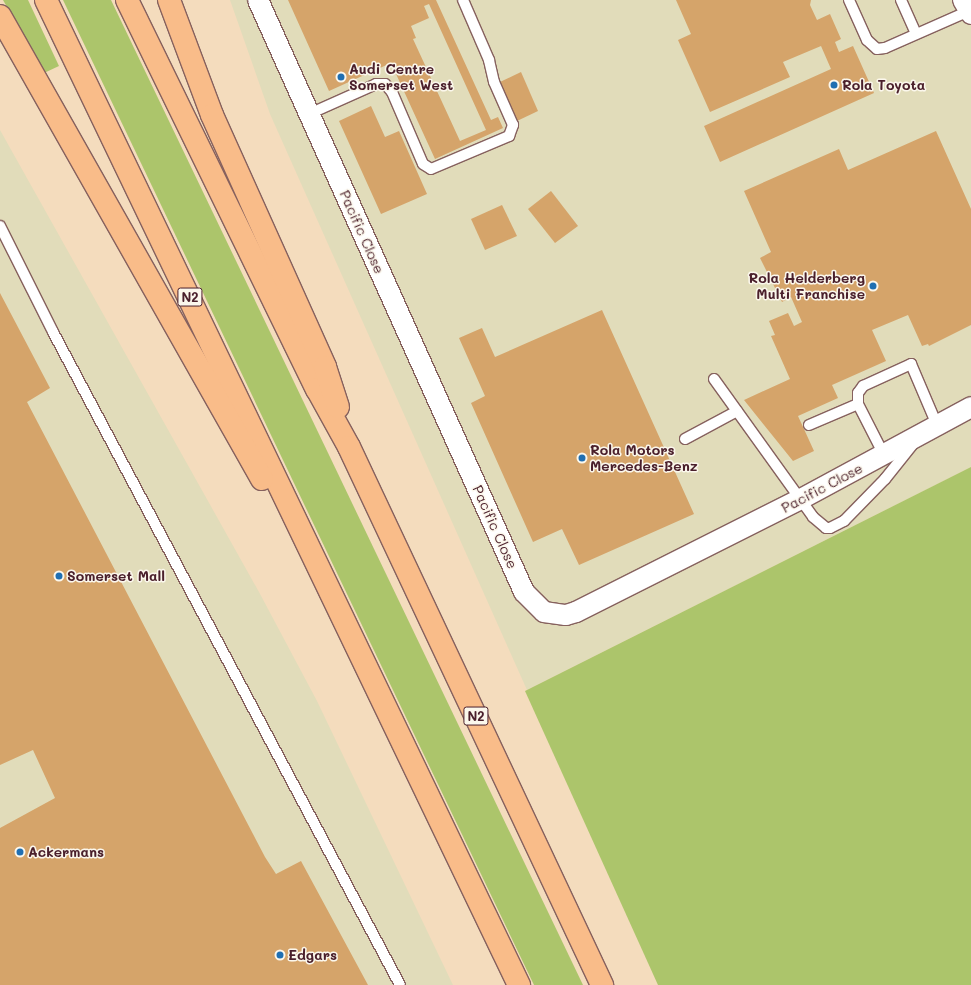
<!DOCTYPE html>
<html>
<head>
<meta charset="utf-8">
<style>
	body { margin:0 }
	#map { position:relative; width:971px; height:985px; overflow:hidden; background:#f4dcbd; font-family:Mali,sans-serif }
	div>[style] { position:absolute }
	.built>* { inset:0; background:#e1dcba }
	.green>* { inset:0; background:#acc56b }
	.building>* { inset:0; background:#d5a46a }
	.roads { filter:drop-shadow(1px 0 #86615e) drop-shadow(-1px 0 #86615e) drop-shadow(0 1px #86615e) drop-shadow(0 -1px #86615e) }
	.lane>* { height:10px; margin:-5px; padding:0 5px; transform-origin:5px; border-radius:5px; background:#fff }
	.street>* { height:20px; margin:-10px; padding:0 10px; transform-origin:10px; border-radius:10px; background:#fff }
	.highway>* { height:22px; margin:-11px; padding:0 11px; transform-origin:11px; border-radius:11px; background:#f9bc89 }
	.dots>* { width:11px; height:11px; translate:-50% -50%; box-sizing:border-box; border:2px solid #fbf7ec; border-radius:50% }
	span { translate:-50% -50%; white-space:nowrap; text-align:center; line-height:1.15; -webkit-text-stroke:3px #fbf7ec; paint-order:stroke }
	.shield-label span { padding:1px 3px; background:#fbf7ec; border:1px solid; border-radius:3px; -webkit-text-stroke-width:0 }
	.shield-label { font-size:13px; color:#4a1f2b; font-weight:700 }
	.poi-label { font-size:14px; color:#4a1f2b; font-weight:700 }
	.left { translate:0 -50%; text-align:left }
	.right { translate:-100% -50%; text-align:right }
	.street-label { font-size:14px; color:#4a1f2b }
</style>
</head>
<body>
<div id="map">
	<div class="built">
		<i style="clip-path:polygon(230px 0,971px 0,971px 467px,527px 690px,270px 114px)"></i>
		<i style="clip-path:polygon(0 130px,259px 592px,317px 701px,453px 985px,0 985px)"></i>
	</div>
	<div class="green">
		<i style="clip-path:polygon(3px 0,28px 0,59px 66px,44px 73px)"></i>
		<i style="clip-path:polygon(63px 0,111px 0,583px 985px,534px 985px)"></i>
		<i style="clip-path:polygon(971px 467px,971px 985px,658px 985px,525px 691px)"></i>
	</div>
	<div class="building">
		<i style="clip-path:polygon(evenodd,288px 0,436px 0,491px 120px,498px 117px,503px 128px,435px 159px,391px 63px,329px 91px,288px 0,429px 4px,486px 130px,460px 141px,413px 39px,416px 38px,411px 26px,429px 18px,424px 6px,429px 4px)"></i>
		<i style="clip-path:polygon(676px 0,811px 0,810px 5px,817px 20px,830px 14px,841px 39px,835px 42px,839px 52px,853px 46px,874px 93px,720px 162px,704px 126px,831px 69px,821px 46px,783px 62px,790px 77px,710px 112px,678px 40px,691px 34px)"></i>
		<i style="clip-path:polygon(521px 72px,538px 111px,517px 121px,500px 82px)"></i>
		<i style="clip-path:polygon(371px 106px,385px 137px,399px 131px,427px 194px,381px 214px,339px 121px)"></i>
		<i style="clip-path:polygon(936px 131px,971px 209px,971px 325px,929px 346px,928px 344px,922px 346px,908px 315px,872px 330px,886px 361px,832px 385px,838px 398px,798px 416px,814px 451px,793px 461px,744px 400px,790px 379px,771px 336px,775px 335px,769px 321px,788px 313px,794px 326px,802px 322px,791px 297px,782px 302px,760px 258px,771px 252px,744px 191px,839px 149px,848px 170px)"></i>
		<i style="clip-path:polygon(551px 191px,578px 226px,555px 243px,528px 209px)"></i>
		<i style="clip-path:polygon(502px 205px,517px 236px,485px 250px,471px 219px)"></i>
		<i style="clip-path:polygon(0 293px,50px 388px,27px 402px,265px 857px,276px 874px,301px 861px,368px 985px,0 985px,0 828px,55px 798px,33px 750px,0 765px)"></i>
		<i style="clip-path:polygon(602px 310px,694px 514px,579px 565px,562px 529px,533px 542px,471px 403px,485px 396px,459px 338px,482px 328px,495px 357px)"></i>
	</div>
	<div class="roads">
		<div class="lane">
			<i style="left:849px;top:0;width:44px;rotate:65.8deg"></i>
			<i style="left:867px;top:40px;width:13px;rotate:42deg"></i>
			<i style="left:877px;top:49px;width:8px;rotate:-7deg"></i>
			<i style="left:885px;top:48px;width:92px;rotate:-23.8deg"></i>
			<i style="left:901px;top:0;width:37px;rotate:66deg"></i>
			<i style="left:309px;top:114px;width:73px;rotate:-24.1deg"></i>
			<i style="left:376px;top:84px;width:9px"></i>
			<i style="left:385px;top:84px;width:11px;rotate:49deg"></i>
			<i style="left:392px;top:92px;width:78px;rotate:66.7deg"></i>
			<i style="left:423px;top:164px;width:9px;rotate:32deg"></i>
			<i style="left:431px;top:169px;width:85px;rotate:-22.9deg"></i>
			<i style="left:509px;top:136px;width:12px;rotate:-70deg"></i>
			<i style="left:513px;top:125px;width:47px;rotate:-113.8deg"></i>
			<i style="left:494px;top:82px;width:23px;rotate:-103deg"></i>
			<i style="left:489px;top:60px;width:65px;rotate:-113.4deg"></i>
			<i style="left:0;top:226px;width:119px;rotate:63.4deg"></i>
			<i style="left:53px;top:332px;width:739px;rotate:62.01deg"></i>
			<i style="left:714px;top:379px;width:170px;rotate:54.3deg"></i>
			<i style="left:813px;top:517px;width:17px;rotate:40deg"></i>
			<i style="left:826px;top:528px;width:4px"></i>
			<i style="left:830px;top:528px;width:16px;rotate:-27deg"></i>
			<i style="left:844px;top:521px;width:59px;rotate:-45.7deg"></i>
			<i style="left:885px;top:479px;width:45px;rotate:-51.3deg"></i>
			<i style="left:809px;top:425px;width:53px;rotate:-23.2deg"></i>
			<i style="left:685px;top:439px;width:59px;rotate:-28.3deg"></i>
			<i style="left:884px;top:455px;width:57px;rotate:-117deg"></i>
			<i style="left:858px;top:404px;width:11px;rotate:-90deg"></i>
			<i style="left:858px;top:393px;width:9px;rotate:-54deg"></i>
			<i style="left:863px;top:386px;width:53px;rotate:-24.6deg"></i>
			<i style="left:911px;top:364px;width:66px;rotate:66.9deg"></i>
		</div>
		<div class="street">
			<i style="left:258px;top:0;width:649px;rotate:65.8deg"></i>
			<i style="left:524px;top:592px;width:28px;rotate:45deg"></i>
			<i style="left:544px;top:612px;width:22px;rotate:8deg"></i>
			<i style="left:566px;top:615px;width:10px;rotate:-17deg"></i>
			<i style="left:576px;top:612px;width:252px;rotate:-26.7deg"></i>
			<i style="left:801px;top:499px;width:193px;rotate:-28.4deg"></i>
			<i style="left:963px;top:0;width:16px;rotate:60deg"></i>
		</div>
		<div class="highway">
			<i style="left:46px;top:0;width:1093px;rotate:64.35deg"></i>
			<i style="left:127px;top:0;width:433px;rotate:64deg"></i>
			<i style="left:317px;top:389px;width:66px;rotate:61.1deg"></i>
			<i style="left:349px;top:447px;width:595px;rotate:64.81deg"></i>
			<i style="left:169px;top:0;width:123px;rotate:69.5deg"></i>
			<i style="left:212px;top:115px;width:276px;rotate:65.8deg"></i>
			<i style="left:325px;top:367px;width:42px;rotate:72deg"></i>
			<i style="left:0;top:16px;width:532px;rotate:60.5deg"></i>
		</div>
	</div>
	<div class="dots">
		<i style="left:341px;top:77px;background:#1f6fb2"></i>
		<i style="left:834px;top:85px;background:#1f6fb2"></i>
		<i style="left:873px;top:286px;background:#1f6fb2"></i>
		<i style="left:582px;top:458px;background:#1f6fb2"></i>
		<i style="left:59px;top:576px;background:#1f6fb2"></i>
		<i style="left:20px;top:852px;background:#1f6fb2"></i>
		<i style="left:280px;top:955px;background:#1f6fb2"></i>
	</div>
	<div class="shield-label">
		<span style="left:190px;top:297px">N2</span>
		<span style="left:476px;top:716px">N2</span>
	</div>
	<div class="poi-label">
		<span class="left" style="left:349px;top:77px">Audi Centre<br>Somerset West</span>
		<span class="left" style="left:842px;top:85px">Rola Toyota</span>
		<span class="right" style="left:865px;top:286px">Rola Helderberg<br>Multi Franchise</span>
		<span class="left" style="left:590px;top:458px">Rola Motors<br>Mercedes-Benz</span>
		<span class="left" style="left:67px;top:576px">Somerset Mall</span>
		<span class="left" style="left:28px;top:852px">Ackermans</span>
		<span class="left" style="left:288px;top:955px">Edgars</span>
	</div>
	<div class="street-label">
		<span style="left:362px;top:232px;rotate:66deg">Pacific Close</span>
		<span style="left:822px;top:488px;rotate:-28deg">Pacific Close</span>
		<span style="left:495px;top:527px;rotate:66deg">Pacific Close</span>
	</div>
</div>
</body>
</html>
